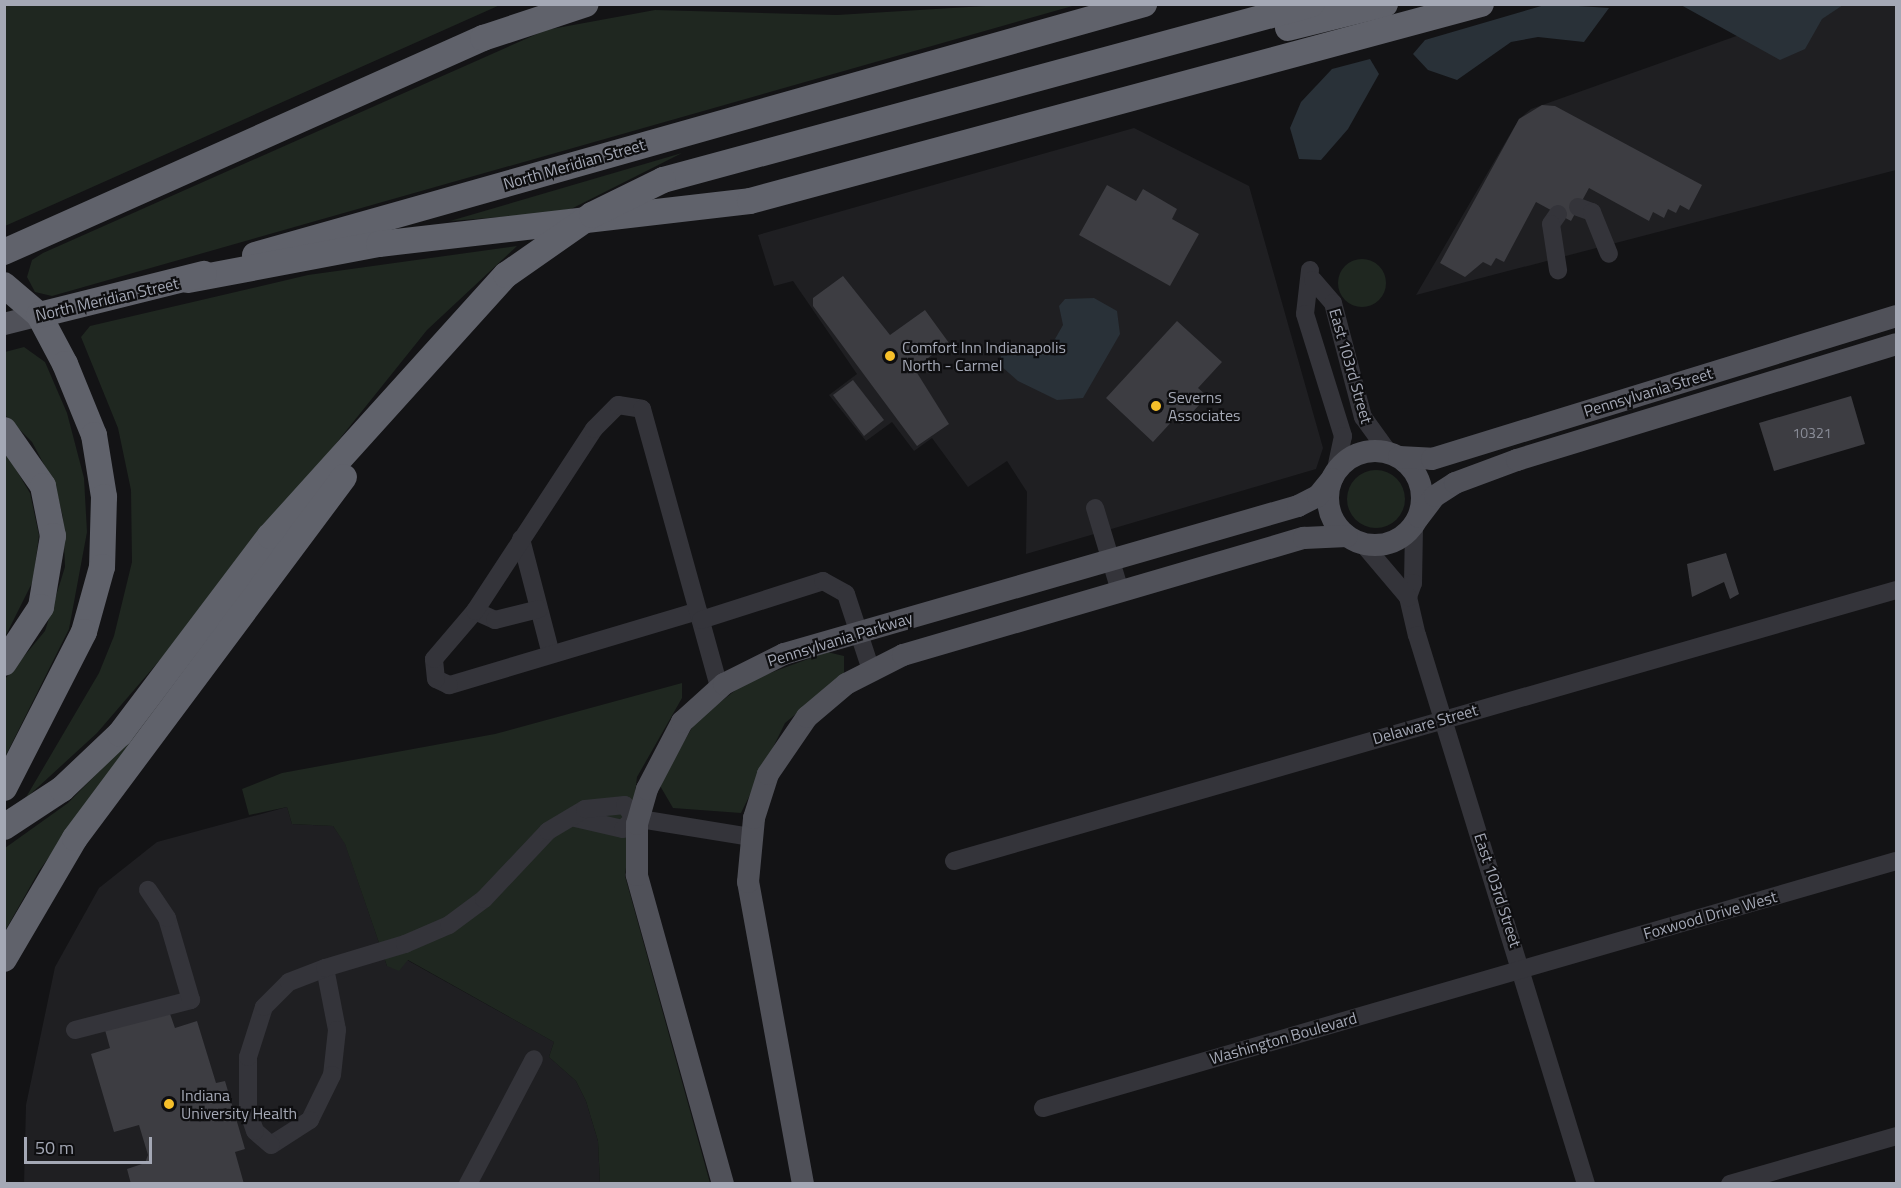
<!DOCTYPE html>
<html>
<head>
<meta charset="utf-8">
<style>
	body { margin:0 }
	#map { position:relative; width:1901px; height:1188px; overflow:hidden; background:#131315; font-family:"Titillium Web",sans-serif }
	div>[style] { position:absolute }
	.built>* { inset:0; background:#1f1f22 }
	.green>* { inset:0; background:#1f2720 }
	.round { border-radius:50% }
	.water>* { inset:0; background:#293138 }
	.building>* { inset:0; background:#3d3d42 }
	.minor>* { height:18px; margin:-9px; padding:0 9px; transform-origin:9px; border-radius:9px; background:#34343a }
	.major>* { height:22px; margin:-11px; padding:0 11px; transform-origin:11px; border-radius:11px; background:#505159 }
	.major>.ring { margin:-11px; padding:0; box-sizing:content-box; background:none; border:22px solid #505159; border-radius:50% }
	.highway>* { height:26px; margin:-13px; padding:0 13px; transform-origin:13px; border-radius:13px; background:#60626b }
	.highway-bridge>* { height:26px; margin:-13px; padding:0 13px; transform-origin:13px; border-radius:13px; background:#60626b }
	.dots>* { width:16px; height:16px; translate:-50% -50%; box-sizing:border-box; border:3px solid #0e0e10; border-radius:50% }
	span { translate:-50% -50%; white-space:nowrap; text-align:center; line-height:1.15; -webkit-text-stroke:4.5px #0e0e10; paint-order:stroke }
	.number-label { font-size:14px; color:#8a8d98 }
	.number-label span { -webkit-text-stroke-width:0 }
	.street-label { font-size:16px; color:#a4a8b5 }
	.poi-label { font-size:16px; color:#a4a8b5 }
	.left { translate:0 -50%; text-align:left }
	.frame { position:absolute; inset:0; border:6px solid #a4a8b5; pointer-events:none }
	.scale { position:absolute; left:24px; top:1137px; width:128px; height:27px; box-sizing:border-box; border:3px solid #a4a8b5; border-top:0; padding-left:8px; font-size:18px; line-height:21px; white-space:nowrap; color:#a4a8b5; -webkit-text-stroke:4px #0e0e10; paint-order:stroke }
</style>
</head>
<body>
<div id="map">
	<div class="built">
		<i style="clip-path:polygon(1824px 5px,1896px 5px,1896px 170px,1416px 295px,1519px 119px,1531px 109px)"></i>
		<i style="clip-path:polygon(1134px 128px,1249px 186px,1323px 448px,1316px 469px,1026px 554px,1027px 492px,1007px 461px,968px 487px,932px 438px,914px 451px,892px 422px,866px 441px,829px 395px,857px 374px,793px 281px,774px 286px,758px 235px)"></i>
		<i style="clip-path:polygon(287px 807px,292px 824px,333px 826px,345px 843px,387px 966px,407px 960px,554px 1042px,549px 1057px,576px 1081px,586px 1101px,598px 1141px,600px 1184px,24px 1184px,26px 1105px,55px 967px,99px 888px,157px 842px)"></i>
	</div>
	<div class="green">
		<i style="clip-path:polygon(5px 4px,500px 4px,500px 5px,5px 226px)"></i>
		<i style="clip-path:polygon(1019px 4px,1076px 5px,52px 296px,35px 292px,27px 277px,32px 260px,43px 253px,546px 30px,655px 10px,837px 15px)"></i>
		<i style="clip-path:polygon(682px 153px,565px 212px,450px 221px)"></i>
		<i style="clip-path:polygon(517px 246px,427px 330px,196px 618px,97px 733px,25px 799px,99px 673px,114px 636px,132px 562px,131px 490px,118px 428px,81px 337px,90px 326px,308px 275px)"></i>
		<i class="round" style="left:1338px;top:259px;width:48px;height:48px"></i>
		<i style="clip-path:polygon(24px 347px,45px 362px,67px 413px,84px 478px,87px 532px,69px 629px,5px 757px,5px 679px,45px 631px,65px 567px,63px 517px,55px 485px,32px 442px,5px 415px,5px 352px)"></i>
		<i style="clip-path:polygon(5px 451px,30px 493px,39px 535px,33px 581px,5px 637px)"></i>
		<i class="round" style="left:1347px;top:470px;width:58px;height:58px"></i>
		<i style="clip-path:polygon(827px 652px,844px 656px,844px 674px,785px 723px,741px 813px,673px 808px,659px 784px,696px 721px,746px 682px)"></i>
		<i style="clip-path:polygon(682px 683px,682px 698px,637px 777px,625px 876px,710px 1183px,600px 1183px,598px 1141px,586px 1101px,576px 1081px,549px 1057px,554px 1042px,408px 960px,399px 971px,387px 966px,345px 844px,333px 826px,292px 824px,287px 807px,249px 815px,242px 789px,282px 773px,495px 734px)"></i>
		<i style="clip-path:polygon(139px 731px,39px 871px,5px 931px,5px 848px,68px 803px)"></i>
	</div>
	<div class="water">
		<i style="clip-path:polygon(1548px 4px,1609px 8px,1584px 42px,1538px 37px,1511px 42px,1457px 80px,1428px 70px,1413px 54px,1425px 40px)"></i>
		<i style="clip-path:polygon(1681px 5px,1843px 5px,1822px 19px,1805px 49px,1780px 60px)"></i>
		<i style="clip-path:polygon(1370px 59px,1379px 74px,1348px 129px,1321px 160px,1299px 159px,1290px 128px,1301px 102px,1332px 69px)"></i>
		<i style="clip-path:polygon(1094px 298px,1117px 311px,1120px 334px,1083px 398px,1057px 400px,1018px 381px,1001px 366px,1001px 356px,1042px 349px,1055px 339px,1063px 325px,1059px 306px,1065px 299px)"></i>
	</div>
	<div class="building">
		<i style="clip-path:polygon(1542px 105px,1555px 106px,1702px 185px,1689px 210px,1680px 205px,1676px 213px,1668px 209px,1664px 218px,1653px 212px,1649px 221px,1589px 188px,1571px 221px,1536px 202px,1504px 262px,1496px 258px,1491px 266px,1483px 262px,1465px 277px,1440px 263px,1519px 119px)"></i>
		<i style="clip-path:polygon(1107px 185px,1136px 201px,1143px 189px,1177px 209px,1172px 219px,1199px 234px,1170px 286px,1079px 235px)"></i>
		<i style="clip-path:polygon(843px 276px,890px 335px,925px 310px,949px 343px,914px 368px,949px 424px,917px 446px,813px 306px,813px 298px)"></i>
		<i style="clip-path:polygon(1177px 321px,1222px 362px,1198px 388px,1207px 396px,1182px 424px,1175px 418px,1153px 442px,1106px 398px)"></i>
		<i style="clip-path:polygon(853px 380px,884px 420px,864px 436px,833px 395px)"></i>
		<i style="clip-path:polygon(1851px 396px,1865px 444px,1774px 471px,1759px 423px)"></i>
		<i style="clip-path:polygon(1726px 553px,1739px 594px,1730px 599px,1724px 582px,1692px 597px,1687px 564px)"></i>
		<i style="clip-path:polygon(169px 1011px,175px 1028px,197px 1021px,216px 1083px,225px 1081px,245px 1149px,235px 1152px,244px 1184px,131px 1184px,127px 1169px,145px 1163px,148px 1155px,139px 1125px,114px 1132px,91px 1054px,110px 1048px,105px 1030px)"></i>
	</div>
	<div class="minor">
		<i style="left:1578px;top:207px;width:15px;rotate:20deg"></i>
		<i style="left:1592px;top:212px;width:45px;rotate:68deg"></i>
		<i style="left:1558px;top:214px;width:12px;rotate:125deg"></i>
		<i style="left:1551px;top:224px;width:47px;rotate:81.3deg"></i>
		<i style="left:1310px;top:270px;width:44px;rotate:96.5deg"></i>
		<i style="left:1305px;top:314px;width:128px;rotate:72.7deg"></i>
		<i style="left:1343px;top:436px;width:38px;rotate:102deg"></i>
		<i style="left:1313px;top:280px;width:30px;rotate:49deg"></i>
		<i style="left:1333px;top:303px;width:118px;rotate:75.3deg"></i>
		<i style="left:1363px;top:417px;width:44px;rotate:54.2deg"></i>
		<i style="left:1095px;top:508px;width:87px;rotate:73.2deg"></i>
		<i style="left:1414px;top:527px;width:56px;rotate:91deg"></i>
		<i style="left:1413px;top:583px;width:15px;rotate:110deg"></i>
		<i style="left:1408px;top:597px;width:39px;rotate:77deg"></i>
		<i style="left:1417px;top:635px;width:574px;rotate:72.89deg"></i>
		<i style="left:521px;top:539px;width:119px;rotate:75.4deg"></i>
		<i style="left:1363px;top:544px;width:70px;rotate:49.7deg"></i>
		<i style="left:475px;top:611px;width:22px;rotate:24deg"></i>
		<i style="left:495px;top:620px;width:45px;rotate:-14deg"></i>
		<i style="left:698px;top:611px;width:260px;rotate:163.4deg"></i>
		<i style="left:449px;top:685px;width:14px;rotate:-155deg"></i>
		<i style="left:436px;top:679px;width:20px;rotate:-96deg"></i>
		<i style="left:434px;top:659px;width:63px;rotate:-49.5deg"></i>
		<i style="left:475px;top:611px;width:217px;rotate:-56.8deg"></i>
		<i style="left:594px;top:429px;width:34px;rotate:-45deg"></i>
		<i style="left:618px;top:405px;width:24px;rotate:9deg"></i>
		<i style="left:642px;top:409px;width:288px;rotate:74.5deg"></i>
		<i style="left:701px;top:620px;width:128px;rotate:-17.7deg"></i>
		<i style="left:823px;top:581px;width:26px;rotate:29deg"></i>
		<i style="left:846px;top:594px;width:80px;rotate:71.8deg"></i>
		<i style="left:575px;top:818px;width:49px;rotate:12.9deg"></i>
		<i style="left:623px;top:829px;width:16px;rotate:-45deg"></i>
		<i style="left:954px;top:861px;width:980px;rotate:-16.05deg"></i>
		<i style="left:325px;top:968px;width:63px;rotate:79deg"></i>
		<i style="left:337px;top:1030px;width:45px;rotate:96.3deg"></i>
		<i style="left:332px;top:1075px;width:50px;rotate:116.1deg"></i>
		<i style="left:310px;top:1120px;width:46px;rotate:147.3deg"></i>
		<i style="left:271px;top:1145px;width:21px;rotate:-139deg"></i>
		<i style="left:255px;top:1131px;width:21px;rotate:-109deg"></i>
		<i style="left:248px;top:1111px;width:54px;rotate:-90deg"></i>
		<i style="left:248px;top:1057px;width:52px;rotate:-72.3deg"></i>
		<i style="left:264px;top:1007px;width:35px;rotate:-45deg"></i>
		<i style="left:289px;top:982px;width:39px;rotate:-21deg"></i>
		<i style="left:325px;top:968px;width:84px;rotate:-16.7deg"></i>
		<i style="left:405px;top:944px;width:48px;rotate:-23.4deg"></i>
		<i style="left:449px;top:925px;width:44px;rotate:-36.6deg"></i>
		<i style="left:484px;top:899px;width:93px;rotate:-46.7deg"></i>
		<i style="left:548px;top:831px;width:43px;rotate:-30.7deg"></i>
		<i style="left:585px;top:809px;width:40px;rotate:-5.7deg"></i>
		<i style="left:625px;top:805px;width:16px;rotate:55deg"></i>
		<i style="left:634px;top:818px;width:119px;rotate:9.2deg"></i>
		<i style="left:75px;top:1030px;width:120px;rotate:-14.5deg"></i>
		<i style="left:191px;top:1000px;width:85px;rotate:-106.3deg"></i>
		<i style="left:167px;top:918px;width:34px;rotate:-124deg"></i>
		<i style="left:1043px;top:1108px;width:888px;rotate:-16.15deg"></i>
		<i style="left:468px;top:1184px;width:141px;rotate:-62.2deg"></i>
		<i style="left:1730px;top:1184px;width:173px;rotate:-16.1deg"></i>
	</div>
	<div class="major">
		<i style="left:4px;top:324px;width:36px;rotate:-14deg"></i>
		<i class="ring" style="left:1328px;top:451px;width:72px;height:72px"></i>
		<i style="left:1399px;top:457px;width:33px;rotate:3deg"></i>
		<i style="left:1432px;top:459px;width:486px;rotate:-17.1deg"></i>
		<i style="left:1419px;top:517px;width:26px;rotate:-53deg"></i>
		<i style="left:1435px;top:496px;width:24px;rotate:-33deg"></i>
		<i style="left:1455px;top:483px;width:66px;rotate:-20.4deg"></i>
		<i style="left:1517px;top:460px;width:396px;rotate:-17deg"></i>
		<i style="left:723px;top:1184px;width:321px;rotate:-105.6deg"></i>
		<i style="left:637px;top:875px;width:51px;rotate:-90deg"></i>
		<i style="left:637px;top:824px;width:36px;rotate:-74deg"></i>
		<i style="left:647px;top:789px;width:76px;rotate:-62.4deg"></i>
		<i style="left:682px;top:722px;width:57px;rotate:-42.1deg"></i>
		<i style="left:724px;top:684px;width:67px;rotate:-26.6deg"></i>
		<i style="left:784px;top:654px;width:535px;rotate:-16.06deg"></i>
		<i style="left:1298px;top:506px;width:22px;rotate:-27deg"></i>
		<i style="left:1318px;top:496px;width:22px;rotate:-51deg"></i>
		<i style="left:803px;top:1184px;width:307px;rotate:-100.3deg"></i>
		<i style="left:748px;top:882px;width:64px;rotate:-84.6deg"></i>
		<i style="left:754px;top:818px;width:46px;rotate:-72.3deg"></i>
		<i style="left:768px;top:774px;width:69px;rotate:-55.6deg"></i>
		<i style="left:807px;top:717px;width:51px;rotate:-40.2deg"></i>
		<i style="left:846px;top:684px;width:64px;rotate:-27deg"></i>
		<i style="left:903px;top:655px;width:418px;rotate:-16.3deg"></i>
		<i style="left:1304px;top:538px;width:43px;rotate:-2.7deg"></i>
	</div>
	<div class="highway">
		<i style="left:1288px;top:28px;width:100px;rotate:-13.9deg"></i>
		<i style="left:663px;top:180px;width:672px;rotate:-15.17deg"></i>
		<i style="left:4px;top:252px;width:525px;rotate:-24.07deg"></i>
		<i style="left:483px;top:38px;width:108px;rotate:-18.3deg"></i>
		<i style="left:255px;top:255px;width:924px;rotate:-15.77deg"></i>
		<i style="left:188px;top:280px;width:194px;rotate:-10.7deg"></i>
		<i style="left:379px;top:244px;width:373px;rotate:-6.6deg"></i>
		<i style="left:750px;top:201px;width:757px;rotate:-15.08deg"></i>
		<i style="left:4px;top:285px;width:46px;rotate:40.6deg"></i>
		<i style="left:39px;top:315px;width:55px;rotate:62deg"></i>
		<i style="left:65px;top:364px;width:77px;rotate:67.8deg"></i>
		<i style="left:94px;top:435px;width:63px;rotate:80.8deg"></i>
		<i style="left:104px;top:497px;width:70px;rotate:91.6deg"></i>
		<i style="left:102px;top:567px;width:67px;rotate:105.5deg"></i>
		<i style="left:84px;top:632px;width:175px;rotate:117.1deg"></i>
		<i style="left:39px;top:315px;width:170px;rotate:-14deg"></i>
		<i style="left:4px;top:430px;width:68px;rotate:55.1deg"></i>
		<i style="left:43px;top:486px;width:51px;rotate:78.7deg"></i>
		<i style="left:53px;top:536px;width:72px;rotate:99.6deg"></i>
		<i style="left:41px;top:607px;width:67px;rotate:123.5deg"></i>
		<i style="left:4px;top:827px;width:69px;rotate:-33.2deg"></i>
		<i style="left:62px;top:789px;width:80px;rotate:-43.5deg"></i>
		<i style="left:120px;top:734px;width:248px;rotate:-52.9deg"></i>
		<i style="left:270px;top:536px;width:352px;rotate:-47.9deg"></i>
		<i style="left:4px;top:959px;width:140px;rotate:-59.6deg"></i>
		<i style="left:75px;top:838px;width:450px;rotate:-53.3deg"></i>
	</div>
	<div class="highway-bridge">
		<i style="left:506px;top:275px;width:105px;rotate:-34.9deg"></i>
		<i style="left:592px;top:215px;width:79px;rotate:-26.2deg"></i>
	</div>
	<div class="dots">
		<i style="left:890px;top:356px;background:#f6bf2a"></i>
		<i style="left:1156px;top:406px;background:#f6bf2a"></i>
		<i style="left:169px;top:1104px;background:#f6bf2a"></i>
	</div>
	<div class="number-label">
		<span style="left:1812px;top:433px">10321</span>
	</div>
	<div class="street-label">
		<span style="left:574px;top:164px;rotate:-16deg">North Meridian Street</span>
		<span style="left:107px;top:299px;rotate:-13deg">North Meridian Street</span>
		<span style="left:1351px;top:366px;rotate:74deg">East 103rd Street</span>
		<span style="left:1648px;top:392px;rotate:-17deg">Pennsylvania Street</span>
		<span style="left:840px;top:639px;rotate:-17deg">Pennsylvania Parkway</span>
		<span style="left:1425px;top:724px;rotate:-16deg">Delaware Street</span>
		<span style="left:1498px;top:890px;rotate:72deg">East 103rd Street</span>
		<span style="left:1710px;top:915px;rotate:-16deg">Foxwood Drive West</span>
		<span style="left:1283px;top:1038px;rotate:-16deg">Washington Boulevard</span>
	</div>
	<div class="poi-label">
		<span class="left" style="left:902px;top:356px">Comfort Inn Indianapolis<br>North - Carmel</span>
		<span class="left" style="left:1168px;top:406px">Severns<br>Associates</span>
		<span class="left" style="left:181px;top:1104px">Indiana<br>University Health</span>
	</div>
	<div class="frame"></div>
	<div class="scale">50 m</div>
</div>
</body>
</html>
